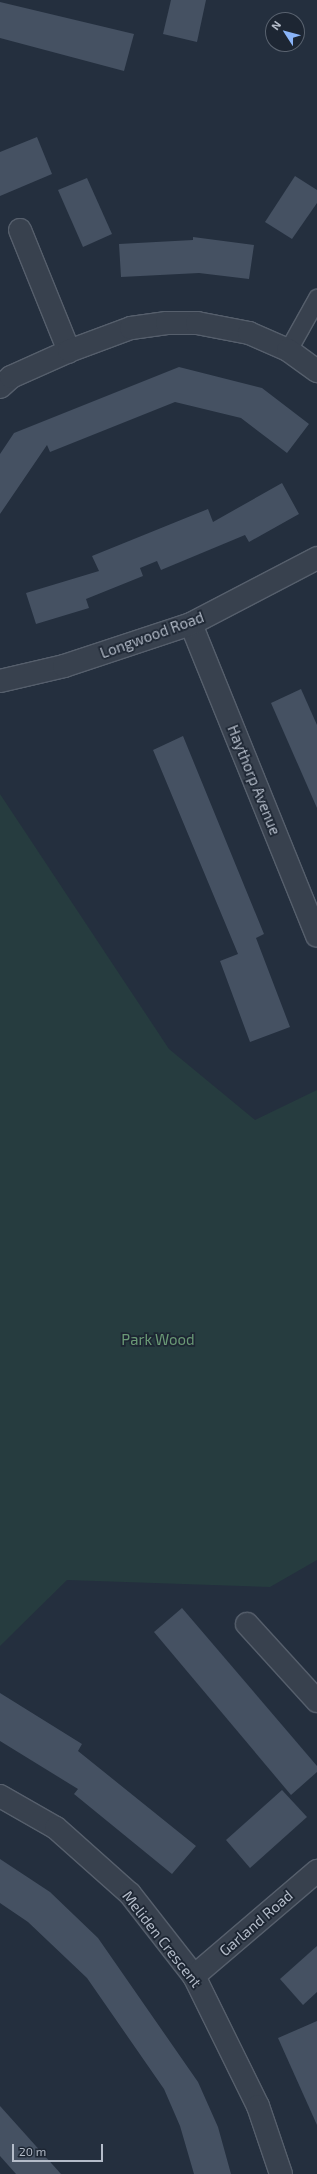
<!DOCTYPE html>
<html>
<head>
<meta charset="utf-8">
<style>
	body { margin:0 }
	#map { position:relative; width:317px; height:2174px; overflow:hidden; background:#242f3e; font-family:"Exo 2",sans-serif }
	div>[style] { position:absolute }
	.green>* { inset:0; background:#263c3f }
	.building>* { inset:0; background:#455162 }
	.roads { filter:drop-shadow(1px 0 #565f6c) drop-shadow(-1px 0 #565f6c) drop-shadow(0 1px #565f6c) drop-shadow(0 -1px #565f6c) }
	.lane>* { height:17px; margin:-8.5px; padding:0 8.5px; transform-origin:8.5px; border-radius:8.5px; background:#38414e }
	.street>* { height:22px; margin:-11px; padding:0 11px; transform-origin:11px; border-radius:11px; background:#38414e }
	span { translate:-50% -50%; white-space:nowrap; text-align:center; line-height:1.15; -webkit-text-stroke:3.5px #1d2633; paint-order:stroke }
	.street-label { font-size:15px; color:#b4bcc9 }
	.park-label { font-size:15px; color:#6b9a76 }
	.north { position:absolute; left:265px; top:12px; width:40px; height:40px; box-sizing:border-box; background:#1d2633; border:1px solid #59626f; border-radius:50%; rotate:306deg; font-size:11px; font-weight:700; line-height:16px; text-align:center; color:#b4bcc9 }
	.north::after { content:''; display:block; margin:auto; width:14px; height:18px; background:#8ab4f8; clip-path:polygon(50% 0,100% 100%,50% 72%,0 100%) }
	.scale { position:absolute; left:12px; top:2144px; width:91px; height:18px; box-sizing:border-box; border:2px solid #b4bcc9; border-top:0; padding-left:5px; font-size:12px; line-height:14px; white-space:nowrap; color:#b4bcc9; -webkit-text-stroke:3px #1d2633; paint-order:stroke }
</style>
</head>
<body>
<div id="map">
	<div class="green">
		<i style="clip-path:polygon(0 794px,169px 1049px,255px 1120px,317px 1090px,317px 1560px,270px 1587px,67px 1580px,0 1646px)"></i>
	</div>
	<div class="building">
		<i style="clip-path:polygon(171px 0,206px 0,197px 42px,163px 34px)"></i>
		<i style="clip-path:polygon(0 2px,134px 34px,124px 71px,0 38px)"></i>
		<i style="clip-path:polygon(37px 137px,52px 174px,0 196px,0 152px)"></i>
		<i style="clip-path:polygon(295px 176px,317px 190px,317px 203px,292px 239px,265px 222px)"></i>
		<i style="clip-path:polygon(87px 178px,112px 234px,83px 247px,58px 190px)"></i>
		<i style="clip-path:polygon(193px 237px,254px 245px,249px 279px,199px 273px,121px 277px,119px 244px,193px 240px)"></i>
		<i style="clip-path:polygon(179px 367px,262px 388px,309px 424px,287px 453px,241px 418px,175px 402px,50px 452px,47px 445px,0 514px,0 454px,14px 433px)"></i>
		<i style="clip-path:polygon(282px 483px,299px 514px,249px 542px,245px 535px,161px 570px,157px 561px,140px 568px,143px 576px,86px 599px,89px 608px,36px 624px,26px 593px,99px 571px,92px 556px,208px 509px,213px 522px)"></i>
		<i style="clip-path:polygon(301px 689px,317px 725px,317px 808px,271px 703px)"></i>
		<i style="clip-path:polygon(183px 736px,264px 934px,256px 938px,290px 1027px,250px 1042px,220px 961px,238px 954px,153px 750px)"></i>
		<i style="clip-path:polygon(182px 1608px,317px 1766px,317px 1772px,291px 1795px,154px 1632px)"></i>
		<i style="clip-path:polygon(0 1693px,82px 1744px,78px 1751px,196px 1846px,172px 1874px,74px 1794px,78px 1789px,0 1741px)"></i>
		<i style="clip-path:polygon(282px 1790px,307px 1817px,250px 1868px,226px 1840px)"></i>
		<i style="clip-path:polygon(0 1859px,50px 1892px,98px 1938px,198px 2082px,218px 2127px,231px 2174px,194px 2174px,180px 2126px,164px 2089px,87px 1978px,28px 1922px,0 1903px)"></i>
		<i style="clip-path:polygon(317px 1946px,317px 1992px,303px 2005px,280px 1979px)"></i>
		<i style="clip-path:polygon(317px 2021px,317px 2125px,278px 2038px)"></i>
		<i style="clip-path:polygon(0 2106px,61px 2174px,16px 2174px,0 2156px)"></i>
	</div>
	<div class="roads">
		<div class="lane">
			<i style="left:288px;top:350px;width:60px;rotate:-60.9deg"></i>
		</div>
		<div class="street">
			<i style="left:20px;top:230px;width:131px;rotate:68deg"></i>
			<i style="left:0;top:387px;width:15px;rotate:-42deg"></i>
			<i style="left:11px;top:377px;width:64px;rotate:-24.1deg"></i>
			<i style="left:69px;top:351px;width:66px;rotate:-20.4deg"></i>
			<i style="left:131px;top:328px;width:36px;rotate:-8deg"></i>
			<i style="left:167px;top:323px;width:30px"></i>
			<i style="left:197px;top:323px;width:53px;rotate:10.9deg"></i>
			<i style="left:249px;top:333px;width:43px;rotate:23.6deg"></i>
			<i style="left:288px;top:350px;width:36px;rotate:36deg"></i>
			<i style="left:191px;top:624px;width:336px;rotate:68deg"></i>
			<i style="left:0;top:681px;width:66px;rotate:-13.2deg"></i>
			<i style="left:64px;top:666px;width:134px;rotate:-18.3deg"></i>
			<i style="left:191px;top:624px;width:142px;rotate:-27.6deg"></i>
			<i style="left:247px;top:1624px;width:104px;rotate:47.7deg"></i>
			<i style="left:0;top:1796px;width:64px;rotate:29.7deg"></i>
			<i style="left:56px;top:1828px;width:99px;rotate:41.7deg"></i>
			<i style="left:130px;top:1894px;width:104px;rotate:52deg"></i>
			<i style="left:194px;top:1976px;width:145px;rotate:63.8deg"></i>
			<i style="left:258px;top:2106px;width:72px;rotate:71.3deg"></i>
			<i style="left:194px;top:1976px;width:162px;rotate:-40.5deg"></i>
		</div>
	</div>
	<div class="street-label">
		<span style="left:152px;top:635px;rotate:-20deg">Longwood Road</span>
		<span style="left:254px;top:780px;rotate:68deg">Haythorp Avenue</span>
		<span style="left:256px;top:1923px;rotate:-41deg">Garland Road</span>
		<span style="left:162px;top:1939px;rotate:52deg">Meliden Crescent</span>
	</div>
	<div class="park-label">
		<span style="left:158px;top:1340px">Park Wood</span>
	</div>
	<div class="north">N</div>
	<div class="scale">20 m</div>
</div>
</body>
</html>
